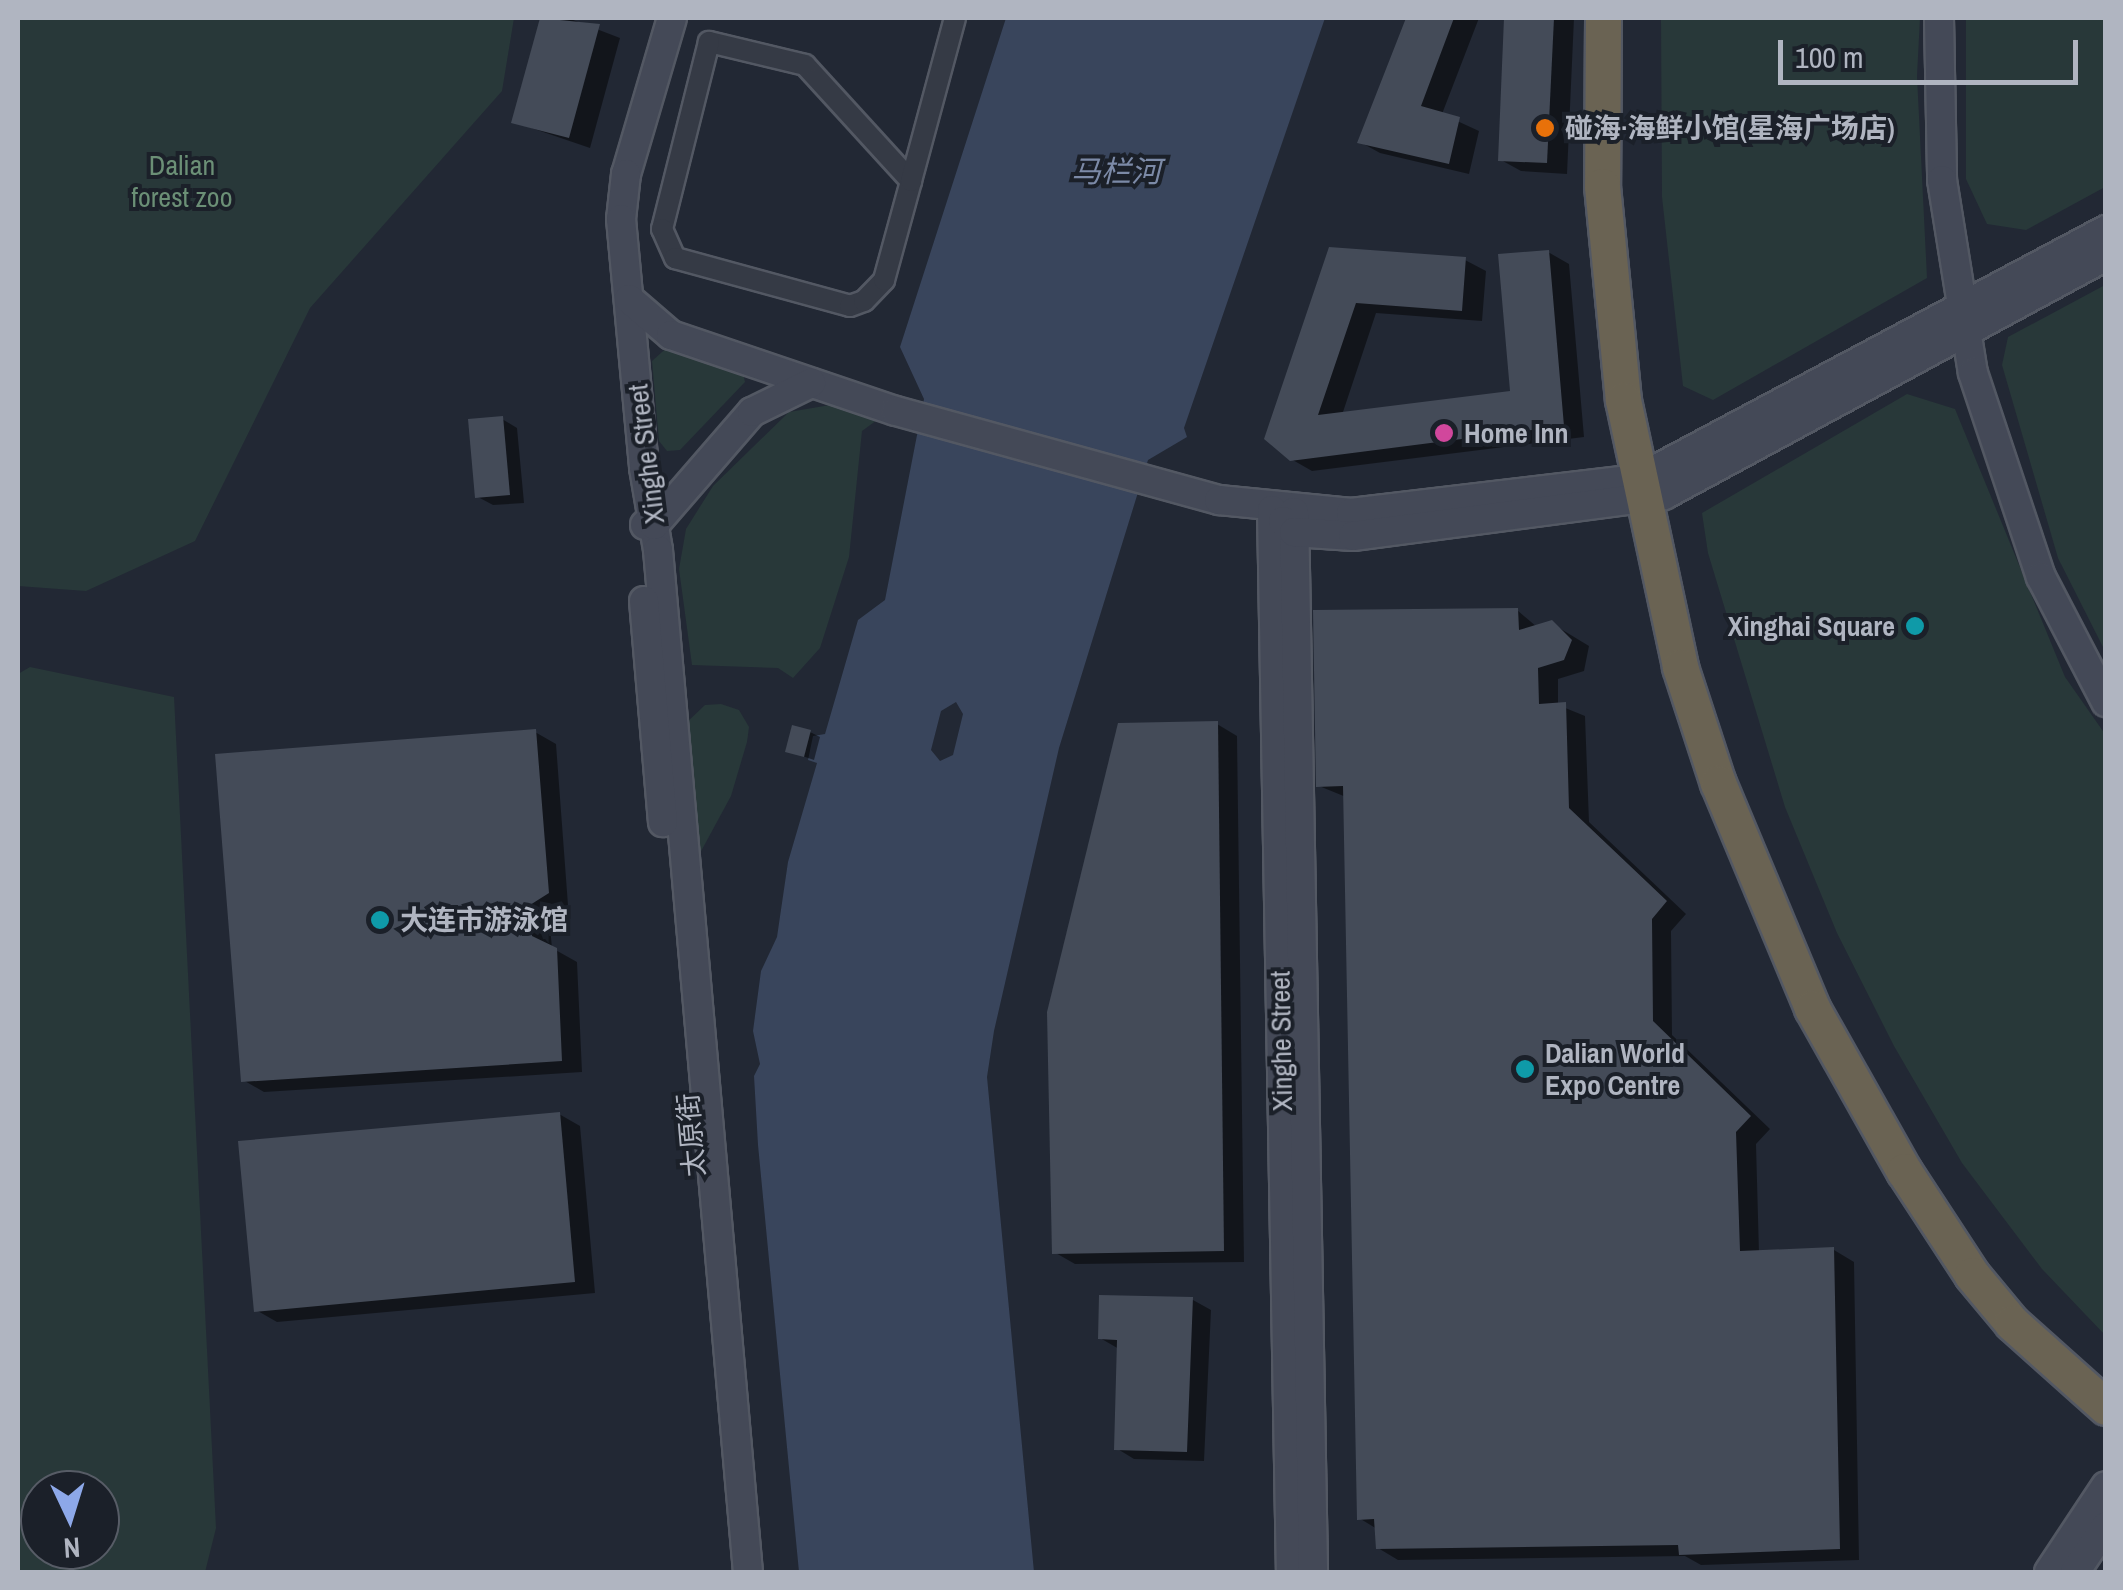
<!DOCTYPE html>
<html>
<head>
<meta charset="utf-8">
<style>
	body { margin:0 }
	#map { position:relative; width:2123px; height:1590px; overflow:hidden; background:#222834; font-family:"Archivo Narrow","Noto Sans SC",sans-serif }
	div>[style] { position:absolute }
	.green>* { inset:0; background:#283839 }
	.water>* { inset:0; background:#39455c }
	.shadow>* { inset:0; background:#0007 }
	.building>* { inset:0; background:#444b58 }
	.roads { filter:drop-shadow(2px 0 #535863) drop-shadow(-2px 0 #535863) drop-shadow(0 2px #535863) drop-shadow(0 -2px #535863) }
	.street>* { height:20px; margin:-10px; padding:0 10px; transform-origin:10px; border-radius:10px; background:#353a45 }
	.secondary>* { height:28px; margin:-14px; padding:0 14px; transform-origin:14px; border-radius:14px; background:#444957 }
	.highway>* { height:35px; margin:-17.5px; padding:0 17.5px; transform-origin:17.5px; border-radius:17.5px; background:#6a6353 }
	.dots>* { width:28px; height:28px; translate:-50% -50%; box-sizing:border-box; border:5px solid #1b2029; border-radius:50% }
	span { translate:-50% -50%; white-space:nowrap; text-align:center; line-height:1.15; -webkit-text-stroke:8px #1b2029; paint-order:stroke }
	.poi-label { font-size:28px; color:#b0b5c1; font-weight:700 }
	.left { translate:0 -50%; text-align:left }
	.right { translate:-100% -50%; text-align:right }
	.park-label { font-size:28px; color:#6b8f76 }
	.street-label { font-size:28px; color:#b0b5c1 }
	.water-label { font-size:30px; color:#7c8aa7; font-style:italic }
	.frame { position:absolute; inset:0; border:20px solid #b0b5c1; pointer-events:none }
	.north { position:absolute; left:20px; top:1470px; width:100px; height:100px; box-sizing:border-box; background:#1b2029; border:2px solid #575c66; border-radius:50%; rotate:176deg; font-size:28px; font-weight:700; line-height:40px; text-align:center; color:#b0b5c1 }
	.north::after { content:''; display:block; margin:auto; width:35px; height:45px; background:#8da8e9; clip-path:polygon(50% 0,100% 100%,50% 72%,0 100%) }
	.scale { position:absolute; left:1778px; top:40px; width:300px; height:45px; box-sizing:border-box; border:5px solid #b0b5c1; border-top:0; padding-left:12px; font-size:30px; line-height:35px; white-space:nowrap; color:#b0b5c1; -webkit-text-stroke:8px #1b2029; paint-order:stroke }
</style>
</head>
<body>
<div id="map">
	<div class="green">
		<i style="clip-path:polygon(18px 18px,514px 18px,502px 91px,310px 308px,195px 541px,86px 591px,18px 586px)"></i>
		<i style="clip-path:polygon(1661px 18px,1920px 18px,1917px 76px,1927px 278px,1713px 400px,1683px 386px,1662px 197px)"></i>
		<i style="clip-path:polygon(1966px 18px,2105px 18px,2105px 187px,2026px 230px,1987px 224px,1966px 179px)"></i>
		<i style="clip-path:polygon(2105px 285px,2105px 651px,2058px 558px,2002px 365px,2008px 337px)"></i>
		<i style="clip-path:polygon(671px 344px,742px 369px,745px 382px,680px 450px,667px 451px,659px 441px,652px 361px)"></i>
		<i style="clip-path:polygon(1907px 394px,1955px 409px,2065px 677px,2105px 734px,2105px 1335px,2042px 1269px,1962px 1163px,1894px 1046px,1837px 933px,1785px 807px,1708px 553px,1702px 513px)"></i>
		<i style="clip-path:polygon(842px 403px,884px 415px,862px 431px,849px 557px,820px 648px,793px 678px,778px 668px,692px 665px,679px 569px,686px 529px,713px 486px,789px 412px)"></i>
		<i style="clip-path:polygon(evenodd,30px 667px,174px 697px,216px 1528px,205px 1572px,18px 1572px,18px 674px,30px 667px,40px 1490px,100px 1490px,100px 1550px,40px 1550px,40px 1490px)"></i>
		<i style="clip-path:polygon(721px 704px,739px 710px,749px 727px,747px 742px,731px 796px,699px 855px,685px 724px,705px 705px)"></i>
	</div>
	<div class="water">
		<i style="clip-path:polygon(evenodd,1006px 18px,1325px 18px,1184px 428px,1187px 437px,1148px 460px,1059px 748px,994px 1031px,987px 1077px,1034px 1572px,799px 1572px,758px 1145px,754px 1076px,760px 1064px,753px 1031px,761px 971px,777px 937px,788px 862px,817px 763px,808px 760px,813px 736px,825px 734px,858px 620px,885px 600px,924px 399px,900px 347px,1006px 18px,956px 702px,963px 714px,953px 755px,940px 761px,931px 750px,941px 711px,956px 702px)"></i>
	</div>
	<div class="shadow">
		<i style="clip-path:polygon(542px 18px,568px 18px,620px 38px,590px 148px,514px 122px)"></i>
		<i style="clip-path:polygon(1409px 18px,1479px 18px,1442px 114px,1479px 131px,1469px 174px,1380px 153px,1360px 142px)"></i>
		<i style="clip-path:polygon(1507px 18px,1574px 18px,1567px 174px,1521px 171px,1501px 160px)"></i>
		<i style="clip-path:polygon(1331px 249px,1465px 260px,1486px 271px,1482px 321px,1376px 313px,1342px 415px,1512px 393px,1548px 252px,1569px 264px,1584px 437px,1312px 471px,1291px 459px)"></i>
		<i style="clip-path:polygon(502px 419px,517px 428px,524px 503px,493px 505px,478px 497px)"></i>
		<i style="clip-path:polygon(1517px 610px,1537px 627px,1551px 623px,1589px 646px,1584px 671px,1558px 679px,1558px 705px,1585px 716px,1589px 822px,1686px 914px,1671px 931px,1672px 1035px,1770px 1129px,1756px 1144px,1759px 1253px,1834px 1250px,1854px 1262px,1859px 1560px,1701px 1565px,1685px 1556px,1398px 1560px,1378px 1548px,1377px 1529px,1359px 1518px,1346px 797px,1319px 786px)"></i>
		<i style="clip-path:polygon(1217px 724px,1237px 736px,1244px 1262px,1075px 1264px,1054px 1252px)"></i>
		<i style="clip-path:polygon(535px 732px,556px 744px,568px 905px,549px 916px,552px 948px,577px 962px,582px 1072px,264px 1092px,243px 1080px)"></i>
		<i style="clip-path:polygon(810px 732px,820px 737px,814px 760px,788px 751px)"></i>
		<i style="clip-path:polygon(559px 1114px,580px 1126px,595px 1293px,277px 1322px,256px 1310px)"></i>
		<i style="clip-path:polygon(1193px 1300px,1211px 1310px,1204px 1461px,1134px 1459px,1116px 1448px,1119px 1349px,1100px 1338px)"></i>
	</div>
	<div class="building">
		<i style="clip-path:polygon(540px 18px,600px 24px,569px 138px,511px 123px)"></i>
		<i style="clip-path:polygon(1406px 18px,1454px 18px,1421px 106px,1460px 117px,1449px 164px,1357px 143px)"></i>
		<i style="clip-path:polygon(1504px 18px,1554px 18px,1547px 163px,1498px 161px)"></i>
		<i style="clip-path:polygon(1329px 247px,1466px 257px,1462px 311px,1356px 303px,1318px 415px,1510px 391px,1498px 254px,1549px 250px,1564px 426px,1290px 461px,1264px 439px)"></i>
		<i style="clip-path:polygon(503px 416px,510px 495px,475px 498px,468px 419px)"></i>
		<i style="clip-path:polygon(1518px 608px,1519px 630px,1552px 620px,1572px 640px,1564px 660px,1538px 668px,1539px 704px,1566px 702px,1569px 808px,1667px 901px,1652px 919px,1653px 1021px,1751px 1116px,1736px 1132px,1740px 1251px,1834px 1247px,1840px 1549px,1679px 1555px,1678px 1545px,1376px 1549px,1374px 1519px,1357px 1520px,1343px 786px,1316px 787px,1313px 610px)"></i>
		<i style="clip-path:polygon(1218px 721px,1224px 1251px,1052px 1254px,1047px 1012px,1118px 723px)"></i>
		<i style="clip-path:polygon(792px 725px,811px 730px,804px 757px,785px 752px)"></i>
		<i style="clip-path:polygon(536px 729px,549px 893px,530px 905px,532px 936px,557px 948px,562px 1061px,241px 1082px,215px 754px)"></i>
		<i style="clip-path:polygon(560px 1112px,575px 1282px,254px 1312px,238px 1141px)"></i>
		<i style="clip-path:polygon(1099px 1295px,1193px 1297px,1187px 1452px,1114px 1450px,1117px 1340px,1098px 1339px)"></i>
	</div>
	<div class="roads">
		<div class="street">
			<i style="left:911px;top:181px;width:157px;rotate:-132.4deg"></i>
			<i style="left:805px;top:65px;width:99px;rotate:-166.5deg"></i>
			<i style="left:709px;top:42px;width:193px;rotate:104.1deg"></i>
			<i style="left:662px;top:229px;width:32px;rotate:66deg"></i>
			<i style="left:675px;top:258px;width:181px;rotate:15.3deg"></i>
			<i style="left:850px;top:306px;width:15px;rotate:-20deg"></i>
			<i style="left:864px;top:301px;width:29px;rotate:-46deg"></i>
			<i style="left:884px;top:280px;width:103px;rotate:-74.7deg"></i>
			<i style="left:911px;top:181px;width:169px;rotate:-74.9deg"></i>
		</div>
		<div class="secondary">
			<i style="left:672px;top:18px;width:163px;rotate:106.4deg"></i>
			<i style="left:626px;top:174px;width:45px;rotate:96.3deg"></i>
			<i style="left:621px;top:219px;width:250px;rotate:84.7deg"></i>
			<i style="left:644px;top:468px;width:83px;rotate:80.3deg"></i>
			<i style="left:658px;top:550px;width:1026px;rotate:84.97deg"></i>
			<i style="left:1939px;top:18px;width:162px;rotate:88.9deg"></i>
			<i style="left:1942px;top:180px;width:195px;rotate:80.9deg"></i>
			<i style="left:1973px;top:373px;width:215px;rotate:71.6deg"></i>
			<i style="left:2041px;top:577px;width:141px;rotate:62.5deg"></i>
			<i style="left:629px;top:299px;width:55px;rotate:40.6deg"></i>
			<i style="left:671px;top:335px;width:237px;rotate:18.7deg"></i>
			<i style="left:896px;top:411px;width:335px;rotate:15.4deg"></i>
			<i style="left:1219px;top:500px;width:133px;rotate:5.6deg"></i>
			<i style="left:1351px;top:513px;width:289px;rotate:-6.8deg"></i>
			<i style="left:1638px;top:479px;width:530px;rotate:-28.02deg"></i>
			<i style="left:1272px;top:510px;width:1062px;rotate:88.98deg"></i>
			<i style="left:1294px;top:512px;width:1060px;rotate:88.97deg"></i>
			<i style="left:1283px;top:521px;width:16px;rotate:45deg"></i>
			<i style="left:1294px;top:532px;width:59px;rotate:3.9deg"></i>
			<i style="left:1353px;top:536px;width:314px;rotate:-7.5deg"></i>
			<i style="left:1664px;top:495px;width:502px;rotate:-28.4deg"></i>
			<i style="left:645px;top:525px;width:9px"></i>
			<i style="left:654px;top:525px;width:150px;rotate:-49.1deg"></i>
			<i style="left:752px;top:412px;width:66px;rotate:-26.2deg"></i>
			<i style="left:644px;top:601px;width:222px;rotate:85.1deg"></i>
			<i style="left:2049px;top:1572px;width:103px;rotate:-56.5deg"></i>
			<i style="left:2075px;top:1572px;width:55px;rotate:-56deg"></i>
		</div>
		<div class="highway">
			<i style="left:1603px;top:18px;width:168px;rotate:90.3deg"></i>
			<i style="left:1602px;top:186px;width:215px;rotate:84.4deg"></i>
			<i style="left:1623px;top:400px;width:273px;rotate:77.9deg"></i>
			<i style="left:1680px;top:667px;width:122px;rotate:71.9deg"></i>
			<i style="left:1718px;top:783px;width:244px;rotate:67.3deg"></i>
			<i style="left:1812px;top:1008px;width:187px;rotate:60.6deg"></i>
			<i style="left:1904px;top:1171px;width:124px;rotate:56.8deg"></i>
			<i style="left:1972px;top:1275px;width:62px;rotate:50.2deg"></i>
			<i style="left:2012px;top:1323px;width:126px;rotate:41.8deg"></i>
		</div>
	</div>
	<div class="dots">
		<i style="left:1545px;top:128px;background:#e8710a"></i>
		<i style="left:1444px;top:433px;background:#d1479c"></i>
		<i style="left:1915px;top:626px;background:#0f9aa8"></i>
		<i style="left:380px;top:920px;background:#0f9aa8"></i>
		<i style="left:1525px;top:1069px;background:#0f9aa8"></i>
	</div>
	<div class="poi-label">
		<span class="left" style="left:1565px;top:128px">碰海·海鲜小馆(星海广场店)</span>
		<span class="left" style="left:1464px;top:433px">Home Inn</span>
		<span class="right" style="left:1895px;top:626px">Xinghai Square</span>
		<span class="left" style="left:400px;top:920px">大连市游泳馆</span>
		<span class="left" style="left:1545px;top:1069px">Dalian World<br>Expo Centre</span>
	</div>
	<div class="park-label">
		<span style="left:182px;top:181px">Dalian<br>forest zoo</span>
	</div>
	<div class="street-label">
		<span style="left:646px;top:454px;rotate:-97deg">Xinghe Street</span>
		<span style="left:1281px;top:1041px;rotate:-91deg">Xinghe Street</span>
		<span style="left:691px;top:1135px;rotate:-95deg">太原街</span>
	</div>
	<div class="water-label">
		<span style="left:1116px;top:171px">马栏河</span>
	</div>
	<div class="frame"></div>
	<div class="north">N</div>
	<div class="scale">100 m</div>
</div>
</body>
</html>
